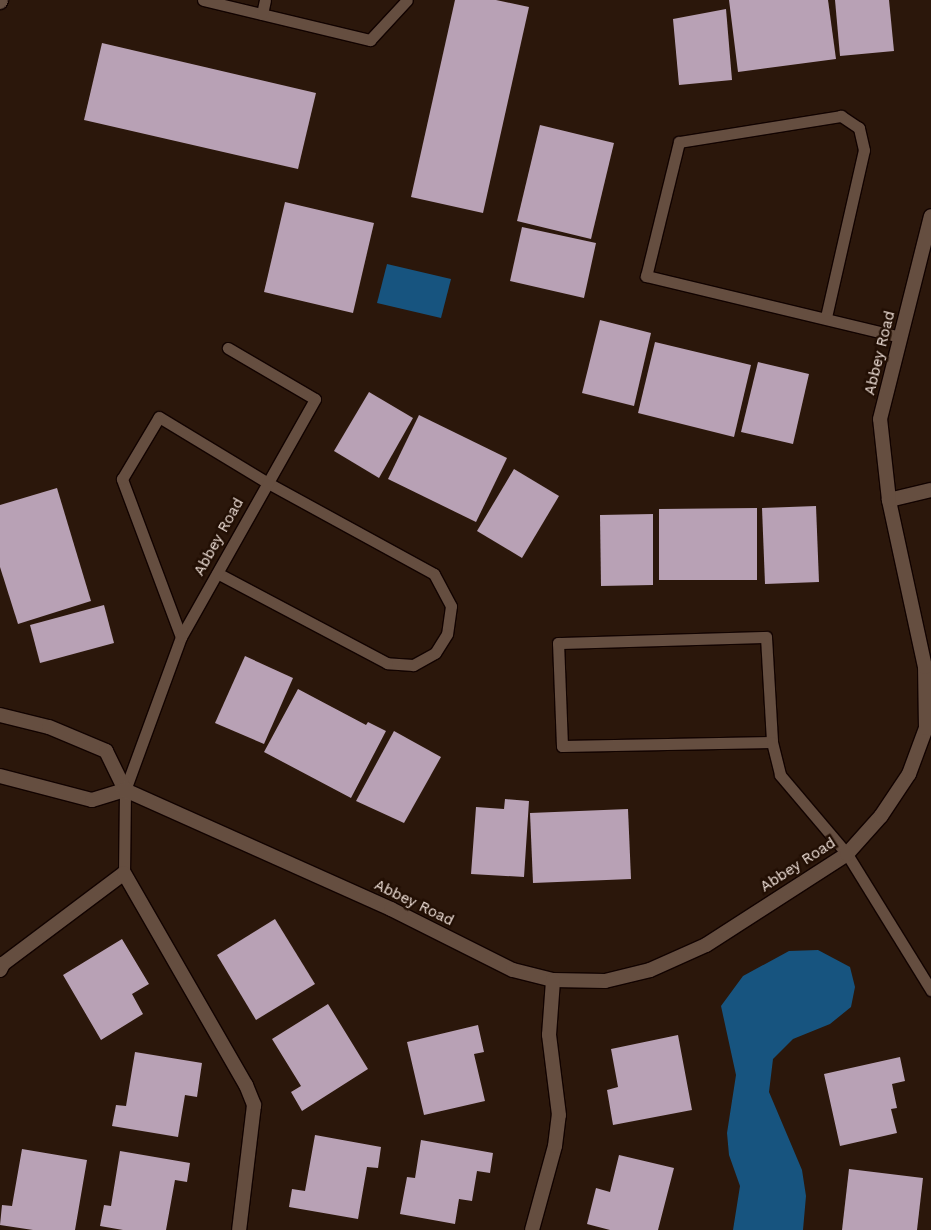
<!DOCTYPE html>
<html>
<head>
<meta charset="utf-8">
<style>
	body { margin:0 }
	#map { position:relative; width:931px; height:1230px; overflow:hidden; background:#2b170b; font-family:"Work Sans",sans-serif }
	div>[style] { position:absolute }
	.water>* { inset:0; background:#17547f }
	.building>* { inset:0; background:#b8a1b5 }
	.roads { filter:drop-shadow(1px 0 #120300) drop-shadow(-1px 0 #120300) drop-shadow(0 1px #120300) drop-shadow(0 -1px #120300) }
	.service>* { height:11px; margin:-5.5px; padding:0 5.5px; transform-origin:5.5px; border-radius:5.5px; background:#654e40 }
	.minor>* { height:14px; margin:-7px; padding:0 7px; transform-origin:7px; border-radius:7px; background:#654e40 }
	.secondary>* { height:14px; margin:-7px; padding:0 7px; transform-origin:7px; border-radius:7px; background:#654e40 }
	span { translate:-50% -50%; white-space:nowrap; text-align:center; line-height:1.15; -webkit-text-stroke:5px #210e03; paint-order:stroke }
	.street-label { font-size:15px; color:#eedfd7 }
</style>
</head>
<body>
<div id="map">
	<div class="water">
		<i style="clip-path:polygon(387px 264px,451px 279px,441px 318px,377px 303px)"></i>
		<i style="clip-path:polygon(818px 950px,850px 967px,855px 987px,851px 1007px,830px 1024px,793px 1039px,773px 1059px,769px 1092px,802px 1170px,806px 1196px,803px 1230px,733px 1230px,740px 1186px,729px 1155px,727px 1133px,736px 1075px,721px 1006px,743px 976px,789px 951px)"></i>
	</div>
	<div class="building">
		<i style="clip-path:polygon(455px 0,496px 0,529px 7px,483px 213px,411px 197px)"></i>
		<i style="clip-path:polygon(729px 0,828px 0,836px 59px,738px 72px)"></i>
		<i style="clip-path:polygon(835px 0,889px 0,894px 51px,840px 56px)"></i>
		<i style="clip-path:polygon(726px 9px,732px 80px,679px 85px,673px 19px)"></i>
		<i style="clip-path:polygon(102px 43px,316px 93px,298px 169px,84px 120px)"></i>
		<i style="clip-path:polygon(540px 125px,614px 143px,591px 239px,517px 221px)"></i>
		<i style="clip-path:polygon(285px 202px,374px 223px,353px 313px,264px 292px)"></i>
		<i style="clip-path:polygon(522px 227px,596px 243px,584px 298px,510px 281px)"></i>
		<i style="clip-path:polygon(600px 320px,651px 333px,634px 406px,582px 393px)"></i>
		<i style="clip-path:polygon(655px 342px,751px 365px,734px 437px,638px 413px)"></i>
		<i style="clip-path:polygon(758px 362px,809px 374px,793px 444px,741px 432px)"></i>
		<i style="clip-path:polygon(369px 392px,413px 418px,379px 478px,334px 451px)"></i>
		<i style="clip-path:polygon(419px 415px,507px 458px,476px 522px,388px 479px)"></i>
		<i style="clip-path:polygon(514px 469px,559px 496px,522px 558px,477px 531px)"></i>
		<i style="clip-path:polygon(57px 488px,91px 601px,18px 624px,0 567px,0 505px)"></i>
		<i style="clip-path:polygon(816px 506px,819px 582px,765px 584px,762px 508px)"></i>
		<i style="clip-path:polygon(757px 508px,757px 580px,659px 580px,659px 509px)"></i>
		<i style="clip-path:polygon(653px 514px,653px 585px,601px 586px,600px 515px)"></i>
		<i style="clip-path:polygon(104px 605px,114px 643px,40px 663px,30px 625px)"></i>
		<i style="clip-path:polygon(245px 656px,293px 678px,264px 744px,215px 723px)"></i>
		<i style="clip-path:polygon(298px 689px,366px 725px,368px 722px,386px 731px,351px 798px,264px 752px)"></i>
		<i style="clip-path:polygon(394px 731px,441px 757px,404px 823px,356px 801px)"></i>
		<i style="clip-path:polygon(505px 799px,529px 801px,524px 877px,471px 874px,476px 807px,504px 809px)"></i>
		<i style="clip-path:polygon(628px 809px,631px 879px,533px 883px,530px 813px)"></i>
		<i style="clip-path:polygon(275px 919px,315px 984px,256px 1020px,217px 955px)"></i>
		<i style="clip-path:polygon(122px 939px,149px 984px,132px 994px,143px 1014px,101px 1040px,63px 975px)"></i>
		<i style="clip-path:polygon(328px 1004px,368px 1069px,302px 1111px,291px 1092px,301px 1086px,272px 1039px)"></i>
		<i style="clip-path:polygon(478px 1025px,484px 1052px,474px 1054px,485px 1101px,424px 1115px,407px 1042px)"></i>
		<i style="clip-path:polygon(678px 1035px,692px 1110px,613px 1125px,607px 1090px,618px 1087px,611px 1049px)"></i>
		<i style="clip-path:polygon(135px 1052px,202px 1063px,197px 1097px,185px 1095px,178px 1137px,112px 1126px,116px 1105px,126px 1106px)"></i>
		<i style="clip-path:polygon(900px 1057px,905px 1081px,892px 1084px,897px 1108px,891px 1109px,897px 1133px,840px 1146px,824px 1074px)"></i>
		<i style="clip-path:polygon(315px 1135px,381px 1147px,378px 1168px,367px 1167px,358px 1219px,289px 1207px,292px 1189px,305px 1191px)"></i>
		<i style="clip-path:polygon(421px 1140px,493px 1153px,490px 1173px,477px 1171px,472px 1201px,459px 1199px,455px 1224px,400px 1214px,407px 1177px,415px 1178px)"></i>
		<i style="clip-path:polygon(22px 1149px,87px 1160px,75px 1230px,33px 1230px,0 1225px,2px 1205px,12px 1206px)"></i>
		<i style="clip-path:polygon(120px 1151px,190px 1163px,187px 1182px,175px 1180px,166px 1230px,123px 1230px,100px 1226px,104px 1205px,111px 1206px)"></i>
		<i style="clip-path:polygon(619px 1155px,674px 1168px,658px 1230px,610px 1230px,587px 1224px,596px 1188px,610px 1192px)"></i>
		<i style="clip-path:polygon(849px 1169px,923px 1178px,917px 1230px,842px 1230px)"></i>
	</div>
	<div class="roads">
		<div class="service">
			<i style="left:203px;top:0;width:172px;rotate:13.5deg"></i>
			<i style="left:370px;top:40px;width:54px;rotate:-47.2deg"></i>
			<i style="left:262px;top:14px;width:14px;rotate:-78deg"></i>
			<i style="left:826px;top:317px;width:171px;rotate:-77.2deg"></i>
			<i style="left:864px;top:150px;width:23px;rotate:-103deg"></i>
			<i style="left:859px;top:128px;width:22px;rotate:-146deg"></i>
			<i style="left:841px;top:116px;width:164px;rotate:170.9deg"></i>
			<i style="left:679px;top:142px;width:138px;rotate:103.8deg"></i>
			<i style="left:646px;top:276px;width:261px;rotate:13.5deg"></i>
			<i style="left:181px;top:637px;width:169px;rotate:-110.5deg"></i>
			<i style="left:122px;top:479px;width:72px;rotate:-59.2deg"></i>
			<i style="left:159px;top:417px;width:127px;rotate:31.2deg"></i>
			<i style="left:268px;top:483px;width:189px;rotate:28.7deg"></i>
			<i style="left:434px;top:574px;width:36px;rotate:62deg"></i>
			<i style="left:451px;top:606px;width:28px;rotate:98deg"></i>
			<i style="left:447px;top:634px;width:22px;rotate:122deg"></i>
			<i style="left:435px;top:653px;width:25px;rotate:151deg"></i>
			<i style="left:413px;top:665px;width:26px;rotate:-176deg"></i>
			<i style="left:387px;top:663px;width:192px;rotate:-152.1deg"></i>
			<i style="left:766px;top:637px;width:105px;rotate:86.7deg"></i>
			<i style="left:772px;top:742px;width:210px;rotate:178.9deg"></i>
			<i style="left:562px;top:746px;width:103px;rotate:-92.2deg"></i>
			<i style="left:558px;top:643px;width:208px;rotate:-1.7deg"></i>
			<i style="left:772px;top:742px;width:34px;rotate:76deg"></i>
			<i style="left:780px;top:775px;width:104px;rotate:49.7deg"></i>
			<i style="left:847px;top:854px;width:160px;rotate:58.3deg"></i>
			<i style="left:124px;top:873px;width:83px;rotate:-89.3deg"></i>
			<i style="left:125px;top:790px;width:163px;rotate:-69.9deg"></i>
			<i style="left:181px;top:637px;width:273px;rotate:-60.6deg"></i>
			<i style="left:315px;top:399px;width:101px;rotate:-149.6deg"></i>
		</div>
		<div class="minor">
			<i style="left:889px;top:500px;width:43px;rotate:-13.4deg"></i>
			<i style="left:0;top:715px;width:50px;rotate:13.8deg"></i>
			<i style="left:49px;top:727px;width:62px;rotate:22.8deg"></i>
			<i style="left:106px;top:751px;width:43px;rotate:64deg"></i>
			<i style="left:0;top:776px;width:95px;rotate:14.6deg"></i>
			<i style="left:92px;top:800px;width:34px;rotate:-17deg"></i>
			<i style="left:125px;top:790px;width:291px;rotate:24.1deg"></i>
			<i style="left:391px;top:909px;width:136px;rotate:26.6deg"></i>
			<i style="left:513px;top:970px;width:41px;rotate:14deg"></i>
			<i style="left:553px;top:980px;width:52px;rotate:1.1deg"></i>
			<i style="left:605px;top:981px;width:46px;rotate:-13.7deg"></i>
			<i style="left:650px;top:970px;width:61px;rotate:-24.1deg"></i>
			<i style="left:706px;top:945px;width:168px;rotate:-32.8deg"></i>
			<i style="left:847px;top:854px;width:51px;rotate:-48.2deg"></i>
			<i style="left:881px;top:816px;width:50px;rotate:-56.3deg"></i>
			<i style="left:909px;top:774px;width:49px;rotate:-69.7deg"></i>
			<i style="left:926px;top:728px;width:61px;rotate:-90.9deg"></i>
			<i style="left:925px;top:667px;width:171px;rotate:-102.2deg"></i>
			<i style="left:889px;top:500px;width:81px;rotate:-96.3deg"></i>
			<i style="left:880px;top:419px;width:209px;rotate:-75.9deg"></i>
			<i style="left:0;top:970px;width:7px;rotate:-63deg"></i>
			<i style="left:3px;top:964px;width:151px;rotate:-36.9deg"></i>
			<i style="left:124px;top:873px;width:245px;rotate:60.1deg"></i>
			<i style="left:246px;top:1085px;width:22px;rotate:68deg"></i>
			<i style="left:254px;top:1105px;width:126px;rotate:96.8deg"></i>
			<i style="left:532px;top:1230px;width:87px;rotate:-74.7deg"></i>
			<i style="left:555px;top:1146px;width:31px;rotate:-83deg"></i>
			<i style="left:559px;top:1115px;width:81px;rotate:-97.1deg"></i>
			<i style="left:549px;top:1035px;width:55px;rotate:-85.8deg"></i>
		</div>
		<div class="secondary">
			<i style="left:0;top:2px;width:2px;rotate:-63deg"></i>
		</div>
	</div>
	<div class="street-label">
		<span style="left:880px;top:353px;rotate:-76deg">Abbey Road</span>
		<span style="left:219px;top:537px;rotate:-61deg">Abbey Road</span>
		<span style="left:798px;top:865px;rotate:-33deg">Abbey Road</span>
		<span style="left:414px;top:903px;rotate:26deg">Abbey Road</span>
	</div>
</div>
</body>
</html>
